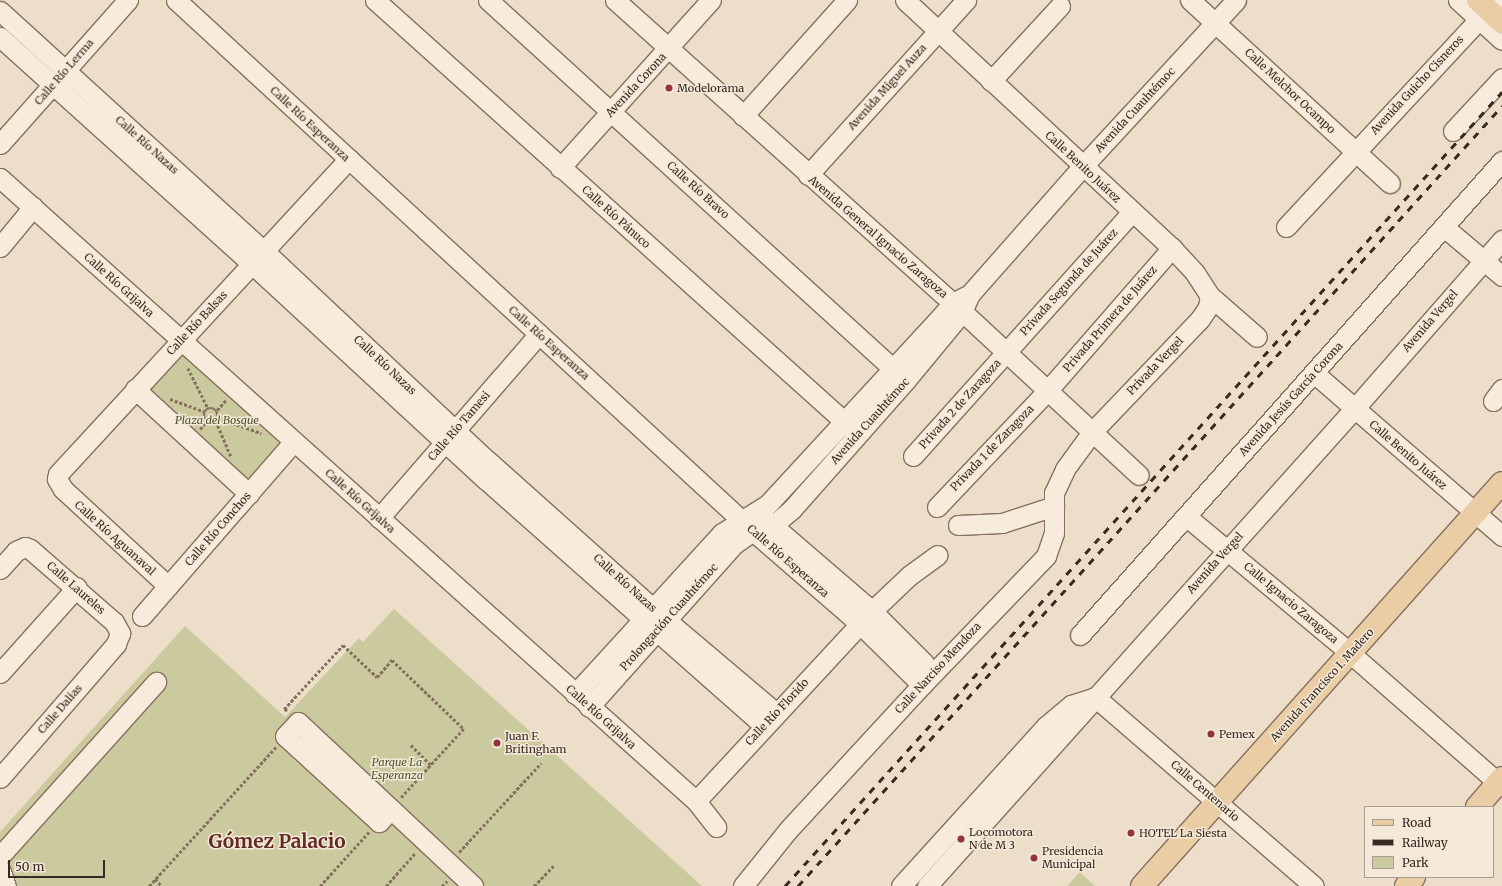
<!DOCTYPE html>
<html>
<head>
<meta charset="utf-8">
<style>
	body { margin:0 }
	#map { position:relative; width:1502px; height:886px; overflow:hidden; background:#ecdec9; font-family:Merriweather,serif }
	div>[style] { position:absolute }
	.green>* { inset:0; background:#caca9e }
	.path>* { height:2.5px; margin-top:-1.25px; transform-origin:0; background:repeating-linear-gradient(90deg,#87705f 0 3px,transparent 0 5px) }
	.path>.ring { margin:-1.25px; padding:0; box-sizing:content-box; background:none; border:2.5px solid #87705f; border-radius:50% }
	.roads { filter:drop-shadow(1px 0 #87705f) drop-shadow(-1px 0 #87705f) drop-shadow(0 1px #87705f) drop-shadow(0 -1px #87705f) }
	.minor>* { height:19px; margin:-9.5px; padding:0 9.5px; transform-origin:9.5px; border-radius:9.5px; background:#f7ecdc }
	.major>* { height:22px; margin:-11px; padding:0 11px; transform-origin:11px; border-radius:11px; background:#ebcda5 }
	.rail>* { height:3px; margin-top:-1.5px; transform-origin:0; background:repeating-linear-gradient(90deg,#392a21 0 7px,transparent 0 14px) }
	.dots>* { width:11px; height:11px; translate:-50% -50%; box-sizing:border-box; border:2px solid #f4e9d9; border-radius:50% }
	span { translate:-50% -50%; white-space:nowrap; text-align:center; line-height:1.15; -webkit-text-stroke:3px #f4e9d9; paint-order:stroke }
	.street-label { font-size:11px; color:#392a21 }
	.poi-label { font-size:11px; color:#392a21 }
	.left { translate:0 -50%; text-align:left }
	.park-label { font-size:11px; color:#4e542a; font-style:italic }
	.town-label { font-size:19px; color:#622a24; font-weight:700 }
	.legend { position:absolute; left:1364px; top:806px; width:130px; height:72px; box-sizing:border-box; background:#f4e9d9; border:1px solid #a99d8f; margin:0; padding:5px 7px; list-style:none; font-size:12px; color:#392a21 }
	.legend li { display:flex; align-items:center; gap:8px; height:20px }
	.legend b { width:20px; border:1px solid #a99d8f }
	.scale { position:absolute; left:8px; top:860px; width:97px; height:18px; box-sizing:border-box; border:2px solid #392a21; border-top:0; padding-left:5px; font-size:12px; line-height:14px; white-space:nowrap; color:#392a21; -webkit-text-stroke:3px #f4e9d9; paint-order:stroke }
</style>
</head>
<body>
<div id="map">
	<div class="green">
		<i style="clip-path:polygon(177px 344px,284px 442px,243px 484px,138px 387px)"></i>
		<i style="clip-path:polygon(394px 609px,702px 886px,0 886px,0 832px,185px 626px,285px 717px,359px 638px,363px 642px)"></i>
		<i style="clip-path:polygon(1080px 872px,1095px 886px,1067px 886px)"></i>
	</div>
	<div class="path">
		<i style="left:188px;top:368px;width:45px;rotate:63.4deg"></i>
		<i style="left:170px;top:399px;width:37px;rotate:20deg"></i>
		<i class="ring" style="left:204px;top:408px;width:11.5px;height:11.5px"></i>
		<i style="left:217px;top:410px;width:13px;rotate:-48deg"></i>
		<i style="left:218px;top:418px;width:46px;rotate:19.2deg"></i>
		<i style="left:216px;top:421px;width:38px;rotate:67deg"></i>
		<i style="left:200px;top:429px;width:11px;rotate:-49deg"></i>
		<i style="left:287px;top:711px;width:4px;rotate:-146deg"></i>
		<i style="left:284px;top:709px;width:87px;rotate:-47.3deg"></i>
		<i style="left:343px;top:645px;width:47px;rotate:43.3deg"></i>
		<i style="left:377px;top:677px;width:23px;rotate:-49deg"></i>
		<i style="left:392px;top:660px;width:100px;rotate:43.8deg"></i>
		<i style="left:464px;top:729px;width:93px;rotate:132.4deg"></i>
		<i style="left:411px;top:745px;width:28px;rotate:45deg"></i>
		<i style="left:459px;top:852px;width:121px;rotate:-47.3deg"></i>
		<i style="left:155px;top:879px;width:10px;rotate:45deg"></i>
		<i style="left:149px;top:886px;width:188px;rotate:-47.6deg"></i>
		<i style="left:320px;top:886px;width:73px;rotate:-47.8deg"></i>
		<i style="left:386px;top:886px;width:45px;rotate:-48.6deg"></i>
		<i style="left:442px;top:886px;width:7px;rotate:-45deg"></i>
		<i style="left:534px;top:886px;width:28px;rotate:-46deg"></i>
	</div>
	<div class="roads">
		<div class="minor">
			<i style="left:176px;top:0;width:784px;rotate:42.62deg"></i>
			<i style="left:753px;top:531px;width:142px;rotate:41deg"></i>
			<i style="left:860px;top:624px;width:87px;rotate:44.5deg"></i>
			<i style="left:375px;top:0;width:648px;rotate:41.93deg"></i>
			<i style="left:488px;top:0;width:560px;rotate:42.32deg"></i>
			<i style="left:615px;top:0;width:454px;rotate:41.9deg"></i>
			<i style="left:953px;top:303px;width:253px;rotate:42.8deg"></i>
			<i style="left:905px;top:0;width:364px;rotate:42.9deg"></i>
			<i style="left:1172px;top:248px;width:34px;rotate:47deg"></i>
			<i style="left:1195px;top:273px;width:27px;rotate:57deg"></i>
			<i style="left:1210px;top:296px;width:62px;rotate:41.1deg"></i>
			<i style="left:1190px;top:0;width:271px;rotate:42.5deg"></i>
			<i style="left:1458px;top:0;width:59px;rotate:42.3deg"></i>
			<i style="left:1498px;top:0;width:3px"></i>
			<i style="left:0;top:11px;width:357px;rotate:42.3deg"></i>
			<i style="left:264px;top:251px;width:307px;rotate:43.2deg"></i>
			<i style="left:488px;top:461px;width:239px;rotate:41.8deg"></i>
			<i style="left:666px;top:620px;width:144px;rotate:40.2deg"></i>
			<i style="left:0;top:37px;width:339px;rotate:42deg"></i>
			<i style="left:252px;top:264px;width:317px;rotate:42.7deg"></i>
			<i style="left:485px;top:479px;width:373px;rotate:41.5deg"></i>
			<i style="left:991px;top:81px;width:102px;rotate:-47.4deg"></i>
			<i style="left:743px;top:116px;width:156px;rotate:-48.1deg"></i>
			<i style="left:1453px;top:131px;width:72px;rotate:-47.2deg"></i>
			<i style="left:0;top:144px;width:193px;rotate:-48.4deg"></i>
			<i style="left:560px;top:168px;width:226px;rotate:-48.1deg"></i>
			<i style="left:808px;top:175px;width:236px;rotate:-47.9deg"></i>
			<i style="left:0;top:178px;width:934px;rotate:41.83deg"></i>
			<i style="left:696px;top:801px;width:33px;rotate:52deg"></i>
			<i style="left:1286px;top:227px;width:284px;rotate:-47.1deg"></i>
			<i style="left:1444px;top:227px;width:76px;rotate:40.2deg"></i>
			<i style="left:0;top:247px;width:52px;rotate:-50.5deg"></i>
			<i style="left:1314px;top:373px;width:249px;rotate:40.9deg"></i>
			<i style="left:135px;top:389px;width:155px;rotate:42.6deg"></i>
			<i style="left:1493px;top:401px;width:15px;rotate:-53deg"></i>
			<i style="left:913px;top:456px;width:326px;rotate:-48.1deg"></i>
			<i style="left:937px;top:507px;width:161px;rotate:-46.5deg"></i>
			<i style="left:1048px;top:390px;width:189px;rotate:-48.9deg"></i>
			<i style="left:1187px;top:517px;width:212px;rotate:39.8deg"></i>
			<i style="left:1350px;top:653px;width:202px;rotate:41.2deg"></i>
			<i style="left:379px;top:518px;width:244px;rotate:-49deg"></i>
			<i style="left:764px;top:518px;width:143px;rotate:40.7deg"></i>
			<i style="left:872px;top:611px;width:74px;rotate:45deg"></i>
			<i style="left:958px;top:525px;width:44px;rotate:-2.6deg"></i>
			<i style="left:1002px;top:523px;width:55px;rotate:-18.1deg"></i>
			<i style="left:0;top:569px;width:24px;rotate:-48deg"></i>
			<i style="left:16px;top:551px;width:10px;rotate:-24deg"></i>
			<i style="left:25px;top:547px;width:5px;rotate:22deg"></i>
			<i style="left:30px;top:549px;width:111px;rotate:41deg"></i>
			<i style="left:114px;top:622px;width:13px;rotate:61deg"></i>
			<i style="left:120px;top:633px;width:12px;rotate:110deg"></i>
			<i style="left:116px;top:644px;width:177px;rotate:130.9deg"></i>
			<i style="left:168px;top:586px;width:143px;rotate:-137.3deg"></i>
			<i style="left:63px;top:489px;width:12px;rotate:-121deg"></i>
			<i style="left:57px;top:479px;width:5px;rotate:-79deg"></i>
			<i style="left:58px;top:474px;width:429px;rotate:-47.3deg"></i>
			<i style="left:142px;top:616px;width:230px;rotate:-49deg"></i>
			<i style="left:1080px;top:635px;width:635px;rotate:-48.32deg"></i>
			<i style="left:0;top:673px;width:115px;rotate:-48.2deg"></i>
			<i style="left:575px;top:694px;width:218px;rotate:-47.6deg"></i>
			<i style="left:722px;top:533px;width:54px;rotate:-32.2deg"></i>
			<i style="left:768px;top:504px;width:246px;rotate:-47.3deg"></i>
			<i style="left:935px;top:323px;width:27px;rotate:-48deg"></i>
			<i style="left:953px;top:303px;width:13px;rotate:-29deg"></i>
			<i style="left:589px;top:707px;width:218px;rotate:-48.3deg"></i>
			<i style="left:734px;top:544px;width:23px;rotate:-34deg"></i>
			<i style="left:753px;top:531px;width:20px;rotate:-15deg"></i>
			<i style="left:772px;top:526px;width:26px;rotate:-40deg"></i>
			<i style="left:792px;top:509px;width:172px;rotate:-48.5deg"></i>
			<i style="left:906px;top:380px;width:88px;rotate:-50.5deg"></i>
			<i style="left:962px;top:312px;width:20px;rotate:-66deg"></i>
			<i style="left:970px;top:294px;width:169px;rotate:-48.6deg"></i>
			<i style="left:1082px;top:167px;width:227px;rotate:-47.3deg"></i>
			<i style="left:696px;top:801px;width:259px;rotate:-47.2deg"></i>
			<i style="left:872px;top:611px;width:52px;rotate:-43.5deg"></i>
			<i style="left:910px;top:575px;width:34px;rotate:-36deg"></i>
			<i style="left:391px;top:809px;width:18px;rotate:133deg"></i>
			<i style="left:379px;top:822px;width:127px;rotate:-137.5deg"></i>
			<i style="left:285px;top:736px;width:19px;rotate:-47deg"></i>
			<i style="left:298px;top:722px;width:240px;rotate:43.1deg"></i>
			<i style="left:0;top:856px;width:234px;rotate:-48.1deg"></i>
			<i style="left:0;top:869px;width:18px;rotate:71deg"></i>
			<i style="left:743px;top:886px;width:72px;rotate:-51.2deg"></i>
			<i style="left:788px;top:830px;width:197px;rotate:-47.3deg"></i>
			<i style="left:922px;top:685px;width:179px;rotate:-46.1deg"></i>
			<i style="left:1046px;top:556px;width:24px;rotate:-71deg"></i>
			<i style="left:1054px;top:533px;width:40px;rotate:-90deg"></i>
			<i style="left:1054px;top:493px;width:26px;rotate:-65deg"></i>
			<i style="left:1065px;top:469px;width:46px;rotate:-53.9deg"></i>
			<i style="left:1092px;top:432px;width:156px;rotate:-46.3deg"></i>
			<i style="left:1200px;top:319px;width:14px;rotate:-56deg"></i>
			<i style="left:1208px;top:307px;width:11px;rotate:-80deg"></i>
			<i style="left:901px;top:886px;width:216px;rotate:-47.8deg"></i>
			<i style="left:1046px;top:726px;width:33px;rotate:-40deg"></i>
			<i style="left:1071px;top:705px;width:25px;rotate:-18deg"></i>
			<i style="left:1095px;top:697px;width:289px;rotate:40.8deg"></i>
			<i style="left:927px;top:886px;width:640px;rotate:-48.17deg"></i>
			<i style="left:1354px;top:409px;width:225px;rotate:-48.8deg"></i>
		</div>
		<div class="major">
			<i style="left:1478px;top:0;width:33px;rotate:43deg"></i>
			<i style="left:1477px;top:807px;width:38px;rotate:-49deg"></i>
			<i style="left:1142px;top:886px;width:540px;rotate:-48.23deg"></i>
			<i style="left:1406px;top:886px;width:12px;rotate:-48deg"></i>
		</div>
	</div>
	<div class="rail">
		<i style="left:785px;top:886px;width:1070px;rotate:-47.92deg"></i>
		<i style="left:798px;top:886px;width:1051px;rotate:-47.93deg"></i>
	</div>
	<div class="dots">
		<i style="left:669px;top:88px;background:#92333f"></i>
		<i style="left:1211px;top:734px;background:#92333f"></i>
		<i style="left:497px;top:743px;background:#92333f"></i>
		<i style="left:1131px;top:833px;background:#92333f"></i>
		<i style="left:961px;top:839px;background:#92333f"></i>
		<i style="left:1034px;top:858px;background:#92333f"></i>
	</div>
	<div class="street-label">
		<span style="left:64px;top:72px;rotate:-49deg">Calle Río Lerma</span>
		<span style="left:636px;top:85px;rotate:-47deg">Avenida Corona</span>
		<span style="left:1417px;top:85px;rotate:-47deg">Avenida Guicho Cisneros</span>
		<span style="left:887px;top:87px;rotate:-48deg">Avenida Miguel Auza</span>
		<span style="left:1290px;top:91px;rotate:43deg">Calle Melchor Ocampo</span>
		<span style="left:1135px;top:110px;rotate:-47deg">Avenida Cuauhtémoc</span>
		<span style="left:310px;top:124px;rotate:43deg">Calle Río Esperanza</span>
		<span style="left:147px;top:145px;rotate:42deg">Calle Río Nazas</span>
		<span style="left:1083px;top:167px;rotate:43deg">Calle Benito Juárez</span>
		<span style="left:698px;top:190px;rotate:42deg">Calle Río Bravo</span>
		<span style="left:616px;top:217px;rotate:42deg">Calle Río Pánuco</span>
		<span style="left:878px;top:237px;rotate:41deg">Avenida General Ignacio Zaragoza</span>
		<span style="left:1069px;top:282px;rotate:-48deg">Privada Segunda de Juárez</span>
		<span style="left:119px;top:285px;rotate:42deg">Calle Río Grijalva</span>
		<span style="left:1110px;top:319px;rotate:-49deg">Privada Primera de Juárez</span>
		<span style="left:1430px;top:321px;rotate:-49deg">Avenida Vergel</span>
		<span style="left:197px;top:323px;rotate:-47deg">Calle Río Balsas</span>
		<span style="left:549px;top:343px;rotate:42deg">Calle Río Esperanza</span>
		<span style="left:385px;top:365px;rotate:43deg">Calle Río Nazas</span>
		<span style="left:1155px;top:366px;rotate:-46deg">Privada Vergel</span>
		<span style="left:1291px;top:399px;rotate:-48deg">Avenida Jesús García Corona</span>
		<span style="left:960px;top:404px;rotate:-48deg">Privada 2 de Zaragoza</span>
		<span style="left:870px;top:421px;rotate:-48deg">Avenida Cuauhtémoc</span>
		<span style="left:459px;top:426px;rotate:-49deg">Calle Río Tamesi</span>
		<span style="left:992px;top:448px;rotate:-46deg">Privada 1 de Zaragoza</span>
		<span style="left:1408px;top:455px;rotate:41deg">Calle Benito Juárez</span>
		<span style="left:360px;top:501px;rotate:42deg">Calle Río Grijalva</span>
		<span style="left:218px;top:529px;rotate:-49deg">Calle Río Conchos</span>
		<span style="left:115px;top:538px;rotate:42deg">Calle Río Aguanaval</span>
		<span style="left:788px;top:561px;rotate:41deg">Calle Río Esperanza</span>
		<span style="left:1215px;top:563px;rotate:-48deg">Avenida Vergel</span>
		<span style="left:625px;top:583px;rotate:42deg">Calle Río Nazas</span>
		<span style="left:76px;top:588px;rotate:41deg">Calle Laureles</span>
		<span style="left:1291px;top:603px;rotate:40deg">Calle Ignacio Zaragoza</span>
		<span style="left:669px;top:617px;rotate:-48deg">Prolongación Cuauhtémoc</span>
		<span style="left:938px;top:668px;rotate:-47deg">Calle Narciso Mendoza</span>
		<span style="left:1322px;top:685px;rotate:-48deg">Avenida Francisco I. Madero</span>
		<span style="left:60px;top:709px;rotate:-49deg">Calle Dalias</span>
		<span style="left:777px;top:712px;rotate:-47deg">Calle Río Florido</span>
		<span style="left:601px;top:717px;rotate:42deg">Calle Río Grijalva</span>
		<span style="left:1205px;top:791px;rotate:41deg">Calle Centenario</span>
	</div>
	<div class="poi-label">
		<span class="left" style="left:677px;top:88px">Modelorama</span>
		<span class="left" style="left:1219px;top:734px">Pemex</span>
		<span class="left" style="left:505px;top:743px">Juan F.<br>Britingham</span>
		<span class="left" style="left:969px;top:839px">Locomotora<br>N de M 3</span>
		<span class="left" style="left:1139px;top:833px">HOTEL La Siesta</span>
		<span class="left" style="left:1042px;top:858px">Presidencia<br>Municipal</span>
	</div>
	<div class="park-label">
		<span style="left:217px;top:420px">Plaza del Bosque</span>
		<span style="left:397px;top:769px">Parque La<br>Esperanza</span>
	</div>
	<div class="town-label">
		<span style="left:277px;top:842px">Gómez Palacio</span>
	</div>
	<ul class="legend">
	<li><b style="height:5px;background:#ebcda5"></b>Road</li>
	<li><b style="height:5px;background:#392a21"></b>Railway</li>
	<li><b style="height:11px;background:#caca9e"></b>Park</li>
	</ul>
	<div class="scale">50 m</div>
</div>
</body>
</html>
